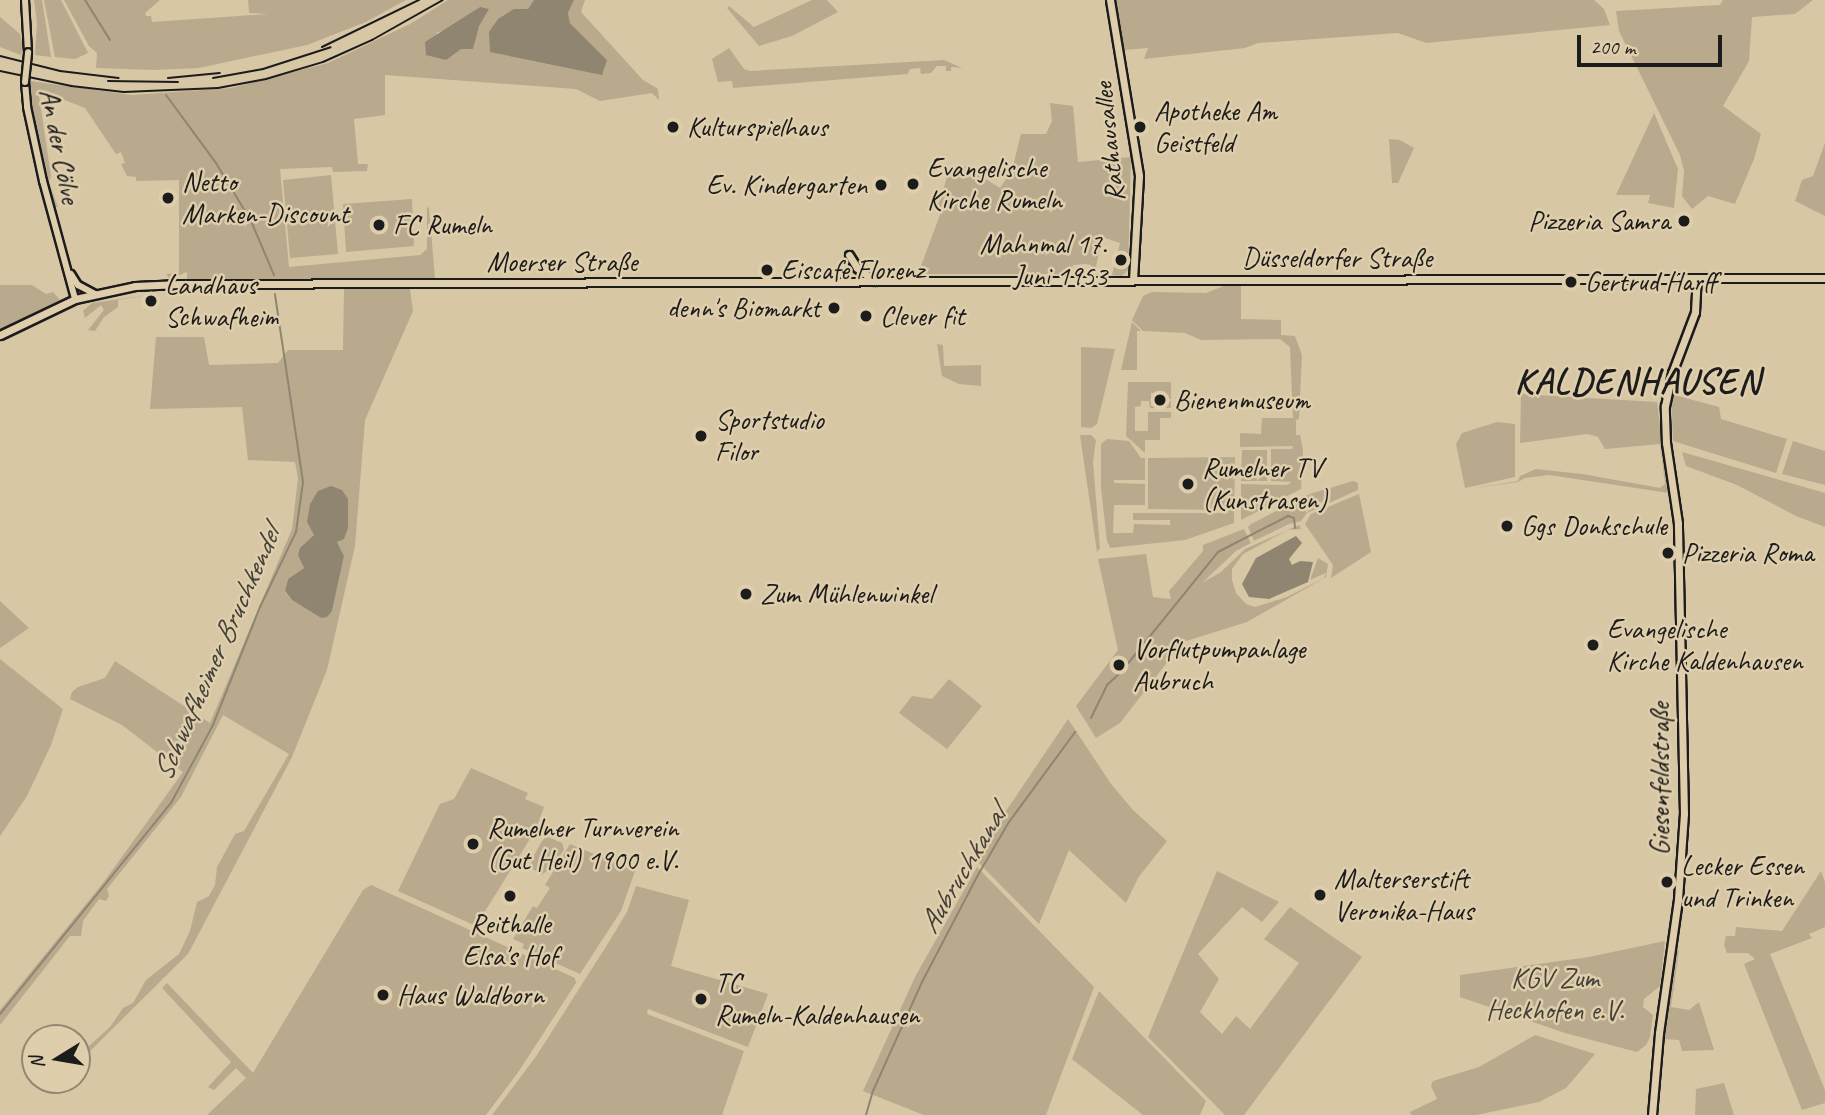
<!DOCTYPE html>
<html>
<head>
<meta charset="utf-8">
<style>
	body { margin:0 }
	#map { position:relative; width:1825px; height:1115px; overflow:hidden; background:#d7c7a5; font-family:Caveat,sans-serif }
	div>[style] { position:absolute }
	.green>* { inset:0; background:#b9aa8e }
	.water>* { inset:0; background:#8f8571 }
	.stream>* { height:2px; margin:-1px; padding:0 1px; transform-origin:1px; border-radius:1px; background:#8f8571 }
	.roads { filter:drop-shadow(2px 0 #1c1c1c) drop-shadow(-2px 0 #1c1c1c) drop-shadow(0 2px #1c1c1c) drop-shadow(0 -2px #1c1c1c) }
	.minor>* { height:6px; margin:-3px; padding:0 3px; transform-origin:3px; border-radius:3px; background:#dfceab }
	.major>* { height:7px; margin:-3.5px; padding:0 3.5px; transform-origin:3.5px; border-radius:3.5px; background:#dfceab }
	.rail>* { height:2px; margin:-1px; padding:0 1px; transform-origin:1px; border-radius:1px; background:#1c1c1c }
	.bridges { filter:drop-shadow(2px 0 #1c1c1c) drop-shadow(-2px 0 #1c1c1c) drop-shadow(0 2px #1c1c1c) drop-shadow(0 -2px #1c1c1c) }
	.minor-bridge>* { height:6px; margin:-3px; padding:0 3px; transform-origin:3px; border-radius:3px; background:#dfceab }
	.dots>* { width:19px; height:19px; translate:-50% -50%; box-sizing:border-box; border:4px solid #dfceab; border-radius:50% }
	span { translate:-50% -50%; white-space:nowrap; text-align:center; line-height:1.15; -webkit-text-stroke:5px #dfceab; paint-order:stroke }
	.poi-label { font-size:28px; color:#1c1c1c }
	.left { translate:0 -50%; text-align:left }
	.right { translate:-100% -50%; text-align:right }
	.street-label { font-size:28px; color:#1c1c1c }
	.park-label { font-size:28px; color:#434038 }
	.water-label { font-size:30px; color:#44413a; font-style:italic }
	.district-label { font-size:35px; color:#1c1c1c; font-weight:700; letter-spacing:2px }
	.north { position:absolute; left:21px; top:1024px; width:70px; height:70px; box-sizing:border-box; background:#dfceab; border:2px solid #918772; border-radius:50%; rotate:259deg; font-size:19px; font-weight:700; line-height:28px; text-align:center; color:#1c1c1c }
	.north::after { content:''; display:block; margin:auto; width:24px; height:32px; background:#1c1c1c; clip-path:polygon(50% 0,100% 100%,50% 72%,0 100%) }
	.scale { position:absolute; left:1577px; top:35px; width:145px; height:32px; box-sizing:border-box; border:4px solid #1c1c1c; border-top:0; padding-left:9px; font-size:21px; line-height:24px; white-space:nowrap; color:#1c1c1c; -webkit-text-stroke:5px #dfceab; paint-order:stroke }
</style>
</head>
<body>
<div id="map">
	<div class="green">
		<i style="clip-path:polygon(34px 0,42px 0,51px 57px,35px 55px,37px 23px)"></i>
		<i style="clip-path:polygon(44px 0,61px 0,88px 53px,75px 59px,55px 57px)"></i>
		<i style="clip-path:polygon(64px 0,160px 0,145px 13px,146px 16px,151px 16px,152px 22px,268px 14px,249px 13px,248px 0,406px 0,366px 22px,307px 45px,199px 68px,154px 70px,96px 68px,97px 53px,89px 46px)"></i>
		<i style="clip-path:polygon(evenodd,448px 0,534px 0,528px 9px,514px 9px,607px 60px,570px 23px,568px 13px,574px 0,585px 0,581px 12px,643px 80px,658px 89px,659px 100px,652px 93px,600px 101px,576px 89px,385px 75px,385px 115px,354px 119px,358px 164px,368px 164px,367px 171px,333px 172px,332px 167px,280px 169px,289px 267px,420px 255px,427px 249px,427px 207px,429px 208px,435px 278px,224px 281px,187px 279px,187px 272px,170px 279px,166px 274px,179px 273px,179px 180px,136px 181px,136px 177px,127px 176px,121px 164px,125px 163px,121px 152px,116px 154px,85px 108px,57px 97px,39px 96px,51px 176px,49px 182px,58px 207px,55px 207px,33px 115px,30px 81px,132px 95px,231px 88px,328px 63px,410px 24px,448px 0,480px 7px,473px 49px,461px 49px,436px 33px,448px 29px,480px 7px)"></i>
		<i style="clip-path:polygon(812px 0,827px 0,838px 12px,792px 36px,759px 46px,727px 8px,729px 6px,754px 27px)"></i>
		<i style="clip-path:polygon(1115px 0,1594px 0,1604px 9px,1610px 25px,1426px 43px,1398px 33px,1258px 43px,1245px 48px,1144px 59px,1148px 48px,1124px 50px)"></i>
		<i style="clip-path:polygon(1723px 0,1813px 0,1795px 14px,1752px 17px,1749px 61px,1723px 106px,1761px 134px,1754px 159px,1735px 204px,1708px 196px,1692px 209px,1682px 196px,1684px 171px,1680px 155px,1619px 31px,1616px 11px,1720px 5px)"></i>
		<i style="clip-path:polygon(0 17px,20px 34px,23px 45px,21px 55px,0 47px)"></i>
		<i style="clip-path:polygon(729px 48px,744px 69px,750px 71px,944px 60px,962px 68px,951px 67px,951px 71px,946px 71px,946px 66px,937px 66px,931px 73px,921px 74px,920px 68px,910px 69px,908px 74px,733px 88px,732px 81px,718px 82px,712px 59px)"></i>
		<i style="clip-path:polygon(1050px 103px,1073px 106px,1078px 162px,1131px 157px,1128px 270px,1122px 276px,1112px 275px,1120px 243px,1102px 237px,1095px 272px,1091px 265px,1085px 264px,1073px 265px,1070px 274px,918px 274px,941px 212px,937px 210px,950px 167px,962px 170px,965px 166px,1000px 188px,1012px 170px,1021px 134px,1046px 134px,1052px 121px)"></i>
		<i style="clip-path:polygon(1654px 113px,1678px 169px,1674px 208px,1648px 203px,1650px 195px,1616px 195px)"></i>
		<i style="clip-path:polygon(1389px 139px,1400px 140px,1414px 148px,1398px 183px,1392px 183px)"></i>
		<i style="clip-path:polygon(1825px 143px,1825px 224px,1825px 216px,1795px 201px,1802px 180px,1813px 176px)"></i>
		<i style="clip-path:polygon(331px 175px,338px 254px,290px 258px,283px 180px)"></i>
		<i style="clip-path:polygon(412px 199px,414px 246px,346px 252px,343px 204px)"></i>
		<i style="clip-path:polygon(0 285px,32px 285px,46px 294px,53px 292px,60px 300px,0 330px)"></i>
		<i style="clip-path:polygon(1226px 285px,1241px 285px,1241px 319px,1281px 320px,1281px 335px,1295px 336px,1302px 355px,1299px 419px,1296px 420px,1296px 435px,1300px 435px,1303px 450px,1301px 489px,1241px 520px,1241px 484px,1287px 485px,1292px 482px,1271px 481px,1271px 449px,1292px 449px,1293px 446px,1240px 447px,1240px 433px,1261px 434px,1262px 418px,1293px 418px,1290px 347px,1280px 339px,1201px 340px,1185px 333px,1143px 331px,1132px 320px,1143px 296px,1152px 292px,1206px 293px)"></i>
		<i style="clip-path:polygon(evenodd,344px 288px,410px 289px,413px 311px,365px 420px,355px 546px,327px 670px,292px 757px,188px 954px,77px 1064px,77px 1057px,110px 1027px,123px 1008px,133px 1003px,146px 980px,179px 954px,190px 931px,197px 902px,209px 896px,215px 885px,217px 867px,235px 834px,244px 831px,289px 754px,223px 715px,181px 797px,107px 889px,109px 896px,106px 901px,99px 899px,83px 921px,81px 936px,70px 936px,0 1025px,0 1010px,103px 883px,183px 772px,122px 725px,70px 699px,72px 692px,78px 687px,105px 678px,115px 661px,210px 723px,292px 529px,298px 478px,295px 462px,248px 460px,242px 407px,150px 409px,156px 337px,204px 337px,209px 365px,278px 363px,288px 350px,343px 350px,344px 288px,347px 515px,348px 528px,337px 542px,344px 556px,332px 611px,321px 618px,292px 600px,285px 592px,288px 579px,304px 568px,302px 560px,314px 535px,313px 529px,347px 515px)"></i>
		<i style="clip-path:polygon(148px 295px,118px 300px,118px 307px,104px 317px,95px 331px,88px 330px,104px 310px,101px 305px,85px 318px,83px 311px,92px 303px)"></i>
		<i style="clip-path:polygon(1132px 322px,1141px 331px,1137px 331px,1137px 370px,1121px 370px)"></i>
		<i style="clip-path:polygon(937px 344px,943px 345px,944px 366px,981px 365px,981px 386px,959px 384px,942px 376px)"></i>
		<i style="clip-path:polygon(1081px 347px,1115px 349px,1097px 424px,1091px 428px,1081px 427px)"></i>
		<i style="clip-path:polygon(1128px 382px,1171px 382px,1171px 399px,1167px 399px,1167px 394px,1151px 393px,1151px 406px,1167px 407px,1167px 401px,1171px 401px,1171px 408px,1150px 408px,1149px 401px,1141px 401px,1141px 406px,1135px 407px,1135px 431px,1148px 431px,1148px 412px,1171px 412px,1171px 418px,1160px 418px,1160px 440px,1145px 440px,1145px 453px,1126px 436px)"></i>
		<i style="clip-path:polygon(1521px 394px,1657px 402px,1669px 493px,1549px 475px,1525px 478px,1518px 482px,1470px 489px,1518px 481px,1520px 476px,1536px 469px,1582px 474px,1660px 488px,1665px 484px,1660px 444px,1605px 449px,1598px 437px,1587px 434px,1520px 443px)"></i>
		<i style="clip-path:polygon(1671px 394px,1719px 407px,1721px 419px,1787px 439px,1776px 473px,1673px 441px)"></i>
		<i style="clip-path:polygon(1497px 422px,1515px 424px,1515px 477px,1465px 488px,1456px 444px,1462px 433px)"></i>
		<i style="clip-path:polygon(1080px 435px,1091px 435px,1096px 440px,1093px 462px,1100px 548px,1097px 552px)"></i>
		<i style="clip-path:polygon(1107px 439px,1129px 441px,1141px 458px,1145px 458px,1145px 480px,1114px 480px,1114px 483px,1145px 484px,1145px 505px,1114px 505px,1113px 533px,1133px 533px,1134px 524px,1170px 525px,1170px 520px,1133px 520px,1133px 513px,1228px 513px,1228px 510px,1148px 509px,1148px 458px,1235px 457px,1234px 523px,1185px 540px,1110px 548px,1107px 541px,1101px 488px,1101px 444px)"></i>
		<i style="clip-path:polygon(1793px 441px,1825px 451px,1825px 485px,1782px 474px)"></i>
		<i style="clip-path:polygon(1242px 450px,1267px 450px,1267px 481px,1241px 481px)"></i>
		<i style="clip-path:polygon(1682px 452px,1825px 493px,1825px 527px,1796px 516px,1737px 485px,1686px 466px)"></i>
		<i style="clip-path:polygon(1353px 481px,1358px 483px,1358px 490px,1307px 513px,1301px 521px,1289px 524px,1254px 541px,1248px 527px,1251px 524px,1310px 494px)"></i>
		<i style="clip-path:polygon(1359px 494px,1371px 552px,1331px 578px,1333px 565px,1305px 524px,1311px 514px)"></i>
		<i style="clip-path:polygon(1299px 525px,1301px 529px,1288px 530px,1243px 554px,1232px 569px,1232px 580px,1236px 593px,1246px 604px,1255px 607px,1287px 597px,1324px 578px,1326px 573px,1310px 580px,1318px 558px,1328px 564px,1326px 577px,1247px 622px,1183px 642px,1120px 723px,1096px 738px,1076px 706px,1118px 650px,1098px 559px,1146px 554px,1153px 597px,1171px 599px,1169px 591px,1203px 551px,1203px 545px,1244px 529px,1251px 543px,1236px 551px,1202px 583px,1221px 572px,1245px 549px)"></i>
		<i style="clip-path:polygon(0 601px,29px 628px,0 648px)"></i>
		<i style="clip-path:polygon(0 659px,63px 709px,51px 745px,27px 796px,0 836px)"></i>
		<i style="clip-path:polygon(949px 679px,982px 706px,947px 749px,899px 713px,912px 696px,932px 699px)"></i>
		<i style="clip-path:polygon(1068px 719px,1111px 784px,1133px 810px,1167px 841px,1138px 878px,1126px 903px,1069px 850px,1039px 924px,979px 863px,1002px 817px)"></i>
		<i style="clip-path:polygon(471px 768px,528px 793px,525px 799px,544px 807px,536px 829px,476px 926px,398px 891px,440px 804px,454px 799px)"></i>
		<i style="clip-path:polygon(548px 837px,562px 843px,564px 850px,550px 869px,541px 875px,533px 869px,531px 861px,543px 839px)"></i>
		<i style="clip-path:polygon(570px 844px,635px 871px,621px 911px,580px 974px,522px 948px,524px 944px,513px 939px,533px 906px,537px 908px,550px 888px,545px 885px)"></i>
		<i style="clip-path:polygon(977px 867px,1094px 987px,1046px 1115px,924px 1115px,863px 1091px,915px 977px)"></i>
		<i style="clip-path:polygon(1217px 871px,1279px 902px,1262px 922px,1242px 907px,1198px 954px,1219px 979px,1200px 1012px,1222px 1034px,1236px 1016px,1250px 1029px,1299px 963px,1264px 939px,1290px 907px,1362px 957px,1244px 1115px,1225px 1115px,1148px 1037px)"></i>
		<i style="clip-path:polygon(1821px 871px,1825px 882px,1825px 927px,1809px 934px,1812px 938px,1770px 954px,1825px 1090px,1825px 1103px,1802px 1110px,1744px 964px,1755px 959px,1748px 953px,1727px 953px,1724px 945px,1726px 936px,1735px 936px,1736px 927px,1782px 931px)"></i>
		<i style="clip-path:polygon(371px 885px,575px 978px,576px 983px,519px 1071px,486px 1115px,207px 1115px,246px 1078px,236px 1068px,214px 1090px,208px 1087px,231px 1062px,162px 988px,167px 983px,253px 1073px,363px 890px)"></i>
		<i style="clip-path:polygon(636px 886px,689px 900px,671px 966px,768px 994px,748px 1047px,648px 1009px,647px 1014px,744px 1051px,722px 1115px,492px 1115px,537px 1055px,607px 945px,627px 912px)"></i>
		<i style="clip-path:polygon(1665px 941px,1660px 986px,1644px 999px,1643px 1007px,1653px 1015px,1650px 1037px,1646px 1045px,1637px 1052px,1565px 1033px,1460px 997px,1460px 975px,1589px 957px)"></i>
		<i style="clip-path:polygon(1676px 950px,1679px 950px,1671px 1007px,1689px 1010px,1699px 1002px,1714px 1050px,1682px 1051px,1679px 1040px,1664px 1039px)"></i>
		<i style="clip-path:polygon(1099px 991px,1206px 1101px,1200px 1115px,1143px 1115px,1072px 1059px)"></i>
		<i style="clip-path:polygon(1535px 1035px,1595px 1054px,1566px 1088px,1539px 1102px,1476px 1115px,1411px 1115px,1410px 1112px,1437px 1099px,1431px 1086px,1433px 1081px,1479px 1067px)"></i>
		<i style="clip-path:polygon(1724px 1083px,1734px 1115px,1695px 1115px,1696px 1089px)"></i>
	</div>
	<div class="water">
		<i style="clip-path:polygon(534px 0,574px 0,568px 13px,570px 23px,607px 60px,602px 75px,490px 52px,489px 32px,498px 19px,514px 9px,528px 9px)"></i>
		<i style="clip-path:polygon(480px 7px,489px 9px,479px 26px,473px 49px,461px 49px,446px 60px,426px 55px,425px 42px)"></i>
		<i style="clip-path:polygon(331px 486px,342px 490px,348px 499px,348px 528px,344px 539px,337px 542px,344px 556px,332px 611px,327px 617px,321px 618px,292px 600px,285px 591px,288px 579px,304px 568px,298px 555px,300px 548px,314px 535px,307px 522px,310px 504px,318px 491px)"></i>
		<i style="clip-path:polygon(1296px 536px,1302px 543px,1289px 559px,1292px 565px,1300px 561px,1313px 562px,1308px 582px,1269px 599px,1249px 597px,1242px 584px,1256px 558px)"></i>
	</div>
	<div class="stream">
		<i style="left:85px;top:0;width:47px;rotate:58deg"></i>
		<i style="left:166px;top:95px;width:84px;rotate:53.7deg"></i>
		<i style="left:216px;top:163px;width:68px;rotate:58.9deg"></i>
		<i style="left:251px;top:221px;width:59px;rotate:66.9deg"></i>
		<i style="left:1122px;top:666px;width:3px;rotate:18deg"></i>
		<i style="left:1125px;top:667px;width:148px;rotate:-51deg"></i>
		<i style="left:1218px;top:552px;width:79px;rotate:-27.2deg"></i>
		<i style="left:1288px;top:516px;width:6px;rotate:18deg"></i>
		<i style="left:1294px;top:518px;width:10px;rotate:84deg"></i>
		<i style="left:1091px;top:718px;width:37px;rotate:-64deg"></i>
		<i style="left:1107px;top:685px;width:22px;rotate:-43deg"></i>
		<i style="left:1123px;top:670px;width:4px;rotate:-124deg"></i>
		<i style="left:0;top:1014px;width:272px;rotate:-51deg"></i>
		<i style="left:171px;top:803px;width:89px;rotate:-61.7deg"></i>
		<i style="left:213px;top:725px;width:127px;rotate:-68.3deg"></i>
		<i style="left:260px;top:607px;width:83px;rotate:-64.4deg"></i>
		<i style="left:296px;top:532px;width:50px;rotate:-82deg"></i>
		<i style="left:303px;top:482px;width:190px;rotate:-98.5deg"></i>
		<i style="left:866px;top:1115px;width:25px;rotate:-74deg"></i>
		<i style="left:873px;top:1091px;width:120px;rotate:-65.8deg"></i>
		<i style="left:922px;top:982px;width:121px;rotate:-62.4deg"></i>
		<i style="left:978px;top:875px;width:61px;rotate:-59.7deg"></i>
		<i style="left:1009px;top:822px;width:112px;rotate:-53.7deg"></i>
	</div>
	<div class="roads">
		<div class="minor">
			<i style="left:25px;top:0;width:52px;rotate:86.7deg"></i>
			<i style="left:25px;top:82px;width:25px;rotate:85deg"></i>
			<i style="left:27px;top:107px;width:76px;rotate:77.8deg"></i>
			<i style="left:43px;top:181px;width:122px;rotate:74.8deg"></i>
			<i style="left:71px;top:274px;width:13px;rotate:58deg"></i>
			<i style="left:78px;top:285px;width:19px;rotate:28deg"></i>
		</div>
		<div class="major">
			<i style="left:1110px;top:0;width:178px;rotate:80.6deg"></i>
			<i style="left:1139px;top:176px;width:104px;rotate:93.3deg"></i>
			<i style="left:849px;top:255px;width:15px;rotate:58deg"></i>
			<i style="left:857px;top:268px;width:22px;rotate:36deg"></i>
			<i style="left:0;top:335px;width:83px;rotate:-25.6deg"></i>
			<i style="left:75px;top:299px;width:61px;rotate:-12.2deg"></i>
			<i style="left:135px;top:286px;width:45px;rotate:-2.5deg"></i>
			<i style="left:180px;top:284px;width:1645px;rotate:-0.21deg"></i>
			<i style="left:1652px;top:1115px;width:82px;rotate:-85.1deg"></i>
			<i style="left:1659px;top:1033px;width:135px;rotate:-81.9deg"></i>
			<i style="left:1678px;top:899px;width:85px;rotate:-86deg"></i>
			<i style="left:1684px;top:814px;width:291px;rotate:-91.2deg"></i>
			<i style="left:1678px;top:523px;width:81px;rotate:-98.5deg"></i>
			<i style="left:1666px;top:443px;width:37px;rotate:-92deg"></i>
			<i style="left:1665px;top:406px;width:34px;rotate:-78deg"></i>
			<i style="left:1672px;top:373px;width:65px;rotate:-69.3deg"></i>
			<i style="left:1695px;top:312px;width:33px;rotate:-87deg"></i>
		</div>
	</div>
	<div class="rail">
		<i style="left:322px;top:47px;width:108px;rotate:-25.9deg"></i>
		<i style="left:0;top:56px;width:62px;rotate:14deg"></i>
		<i style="left:60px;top:71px;width:59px;rotate:6.8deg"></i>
		<i style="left:0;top:71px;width:73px;rotate:11.9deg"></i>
		<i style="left:71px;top:86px;width:53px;rotate:6.5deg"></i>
		<i style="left:124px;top:92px;width:94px;rotate:-2.4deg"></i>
		<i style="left:218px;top:88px;width:49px;rotate:-10.6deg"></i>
		<i style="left:266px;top:79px;width:59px;rotate:-16.6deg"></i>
		<i style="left:323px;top:62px;width:54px;rotate:-24.2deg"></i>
		<i style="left:372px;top:40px;width:81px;rotate:-29.4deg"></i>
		<i style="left:168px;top:78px;width:52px;rotate:-5.5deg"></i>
		<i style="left:213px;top:78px;width:51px;rotate:-10.2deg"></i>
		<i style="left:263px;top:69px;width:71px;rotate:-17.9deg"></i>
		<i style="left:108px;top:81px;width:70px;rotate:0.8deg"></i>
	</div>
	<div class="bridges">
		<div class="minor-bridge">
			<i style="left:25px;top:82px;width:30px;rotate:-84deg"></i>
		</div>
	</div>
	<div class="dots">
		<i style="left:673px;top:127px;background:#1c1c1c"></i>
		<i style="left:1140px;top:127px;background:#1c1c1c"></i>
		<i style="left:913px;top:184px;background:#1c1c1c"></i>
		<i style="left:881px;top:185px;background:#1c1c1c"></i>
		<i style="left:168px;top:198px;background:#1c1c1c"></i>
		<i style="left:1684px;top:221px;background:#1c1c1c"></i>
		<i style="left:379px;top:225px;background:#1c1c1c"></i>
		<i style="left:1121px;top:260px;background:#1c1c1c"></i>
		<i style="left:767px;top:270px;background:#1c1c1c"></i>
		<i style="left:1571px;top:282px;background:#1c1c1c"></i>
		<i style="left:151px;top:301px;background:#1c1c1c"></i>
		<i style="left:834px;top:308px;background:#1c1c1c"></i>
		<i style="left:866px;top:316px;background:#1c1c1c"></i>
		<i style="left:1160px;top:400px;background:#1c1c1c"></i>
		<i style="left:701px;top:436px;background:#1c1c1c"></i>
		<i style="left:1188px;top:484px;background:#1c1c1c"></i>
		<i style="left:1507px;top:526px;background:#1c1c1c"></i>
		<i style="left:1668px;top:553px;background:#1c1c1c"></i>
		<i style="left:746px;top:594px;background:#1c1c1c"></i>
		<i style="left:1593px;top:645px;background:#1c1c1c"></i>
		<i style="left:1119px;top:665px;background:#1c1c1c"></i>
		<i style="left:473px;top:844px;background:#1c1c1c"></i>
		<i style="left:1667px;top:882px;background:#1c1c1c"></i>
		<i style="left:1320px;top:895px;background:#1c1c1c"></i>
		<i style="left:510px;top:896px;background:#1c1c1c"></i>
		<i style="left:383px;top:995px;background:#1c1c1c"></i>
		<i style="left:701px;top:999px;background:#1c1c1c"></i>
	</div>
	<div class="poi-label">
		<span class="left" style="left:1154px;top:127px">Apotheke Am<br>Geistfeld</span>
		<span class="left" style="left:687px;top:127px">Kulturspielhaus</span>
		<span class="left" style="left:927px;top:184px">Evangelische<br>Kirche Rumeln</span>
		<span class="left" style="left:182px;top:198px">Netto<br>Marken-Discount</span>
		<span class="right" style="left:867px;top:185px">Ev. Kindergarten</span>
		<span class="right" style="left:1670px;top:221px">Pizzeria Samra</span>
		<span class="left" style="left:393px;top:225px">FC Rumeln</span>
		<span class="right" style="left:1107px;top:260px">Mahnmal 17.<br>Juni 1953</span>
		<span class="left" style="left:781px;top:270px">Eiscafe Florenz</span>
		<span class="left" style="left:1585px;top:282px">Gertrud Harff</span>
		<span class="left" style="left:165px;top:301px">Landhaus<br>Schwafheim</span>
		<span class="right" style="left:820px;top:308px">denn's Biomarkt</span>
		<span class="left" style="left:880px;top:316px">Clever fit</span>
		<span class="left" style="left:1174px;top:400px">Bienenmuseum</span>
		<span class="left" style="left:715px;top:436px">Sportstudio<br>Filor</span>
		<span class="left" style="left:1202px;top:484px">Rumelner TV<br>(Kunstrasen)</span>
		<span class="left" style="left:1521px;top:526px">Ggs Donkschule</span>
		<span class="left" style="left:1682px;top:553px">Pizzeria Roma</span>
		<span class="left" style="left:760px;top:594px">Zum Mühlenwinkel</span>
		<span class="left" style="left:1607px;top:645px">Evangelische<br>Kirche Kaldenhausen</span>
		<span class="left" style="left:1133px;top:665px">Vorflutpumpanlage<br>Aubruch</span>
		<span class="left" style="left:487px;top:844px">Rumelner Turnverein<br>(Gut Heil) 1900 e.V.</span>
		<span class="left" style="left:1681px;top:882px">Lecker Essen<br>und Trinken</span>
		<span class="left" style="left:1334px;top:895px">Malterserstift<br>Veronika-Haus</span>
		<span style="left:510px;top:940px">Reithalle<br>Elsa's Hof</span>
		<span class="left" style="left:715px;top:999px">TC<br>Rumeln-Kaldenhausen</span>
		<span class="left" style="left:397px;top:995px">Haus Waldborn</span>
	</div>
	<div class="street-label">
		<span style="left:1109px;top:142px;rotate:-96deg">Rathausallee</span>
		<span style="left:60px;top:146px;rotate:79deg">An der Cölve</span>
		<span style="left:1337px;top:258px">Düsseldorfer Straße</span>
		<span style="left:562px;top:262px">Moerser Straße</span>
		<span style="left:1660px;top:779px;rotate:-90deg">Giesenfeldstraße</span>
	</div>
	<div class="park-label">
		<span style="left:1555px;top:994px">KGV Zum<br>Heckhofen e.V.</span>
	</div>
	<div class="water-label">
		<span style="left:216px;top:654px;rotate:-66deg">Schwafheimer Bruchkendel</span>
		<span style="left:962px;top:870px;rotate:-59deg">Aubruchkanal</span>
	</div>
	<div class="district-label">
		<span style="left:1638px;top:382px">KALDENHAUSEN</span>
	</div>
	<div class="north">N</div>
	<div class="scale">200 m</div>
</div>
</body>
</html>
